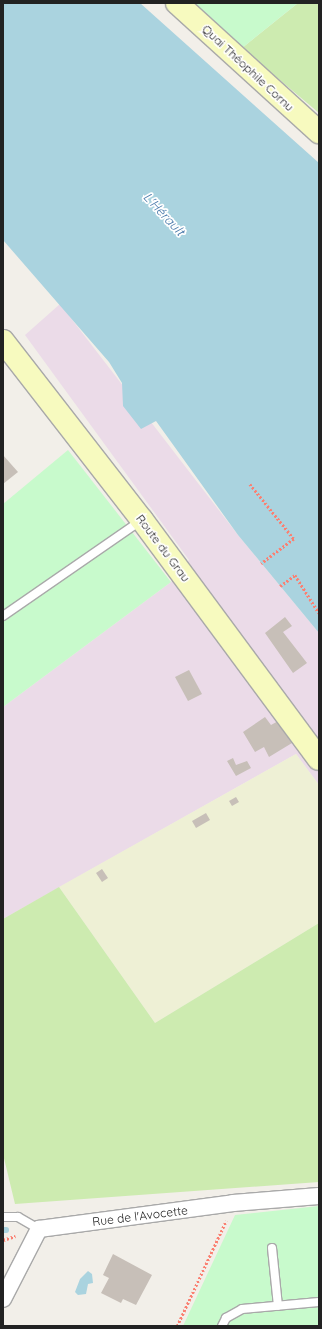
<!DOCTYPE html>
<html>
<head>
<meta charset="utf-8">
<style>
	body { margin:0 }
	#map { position:relative; width:322px; height:1329px; overflow:hidden; background:#f2efe9; font-family:Quicksand,sans-serif }
	div>[style] { position:absolute }
	.industrial>* { inset:0; background:#ebdbe8 }
	.farmland>* { inset:0; background:#eef0d5 }
	.grass>* { inset:0; background:#cdebb0 }
	.park>* { inset:0; background:#c8facc }
	.water>* { inset:0; background:#aad3df }
	.stream>* { height:5.5px; margin:-2.75px; padding:0 2.75px; transform-origin:2.75px; border-radius:2.75px; background:#aad3df }
	.building>* { inset:0; background:#c7bfb8 }
	.path>* { height:2.5px; margin-top:-1.25px; transform-origin:0; background:repeating-linear-gradient(90deg,#fa8072 0 2px,transparent 0 4px) }
	.roads { filter:drop-shadow(1px 0 #a9a9a9) drop-shadow(-1px 0 #a9a9a9) drop-shadow(0 1px #a9a9a9) drop-shadow(0 -1px #a9a9a9) }
	.lane>* { height:8px; margin:-4px; padding:0 4px; transform-origin:4px; border-radius:4px; background:#fff }
	.street>* { height:16px; margin:-8px; padding:0 8px; transform-origin:8px; border-radius:8px; background:#fff }
	.secondary>* { height:22px; margin:-11px; padding:0 11px; transform-origin:11px; border-radius:11px; background:#f7fabf }
	span { translate:-50% -50%; white-space:nowrap; text-align:center; line-height:1.15; -webkit-text-stroke:3.5px #fff; paint-order:stroke }
	.street-label { font-size:12px; color:#222 }
	.water-label { font-size:13px; color:#4a7aab; font-style:italic }
	.frame { position:absolute; inset:0; border:4px solid #222; pointer-events:none }
</style>
</head>
<body>
<div id="map">
	<div class="industrial">
		<i style="clip-path:polygon(60px 304px,238px 535px,319px 633px,319px 785px,296px 754px,3px 919px,3px 707px,171px 582px,189px 560px,25px 335px)"></i>
	</div>
	<div class="farmland">
		<i style="clip-path:polygon(296px 754px,319px 785px,319px 923px,155px 1023px,59px 887px)"></i>
	</div>
	<div class="grass">
		<i style="clip-path:polygon(298px 3px,319px 3px,319px 113px,242px 48px)"></i>
		<i style="clip-path:polygon(59px 887px,155px 1023px,319px 923px,319px 1182px,15px 1204px,3px 1154px,3px 919px)"></i>
	</div>
	<div class="park">
		<i style="clip-path:polygon(194px 3px,298px 3px,242px 48px)"></i>
		<i style="clip-path:polygon(68px 450px,171px 582px,3px 707px,3px 504px)"></i>
		<i style="clip-path:polygon(319px 1206px,319px 1326px,183px 1326px,235px 1215px)"></i>
	</div>
	<div class="water">
		<i style="clip-path:polygon(3px 3px,140px 3px,319px 163px,319px 633px,238px 535px,156px 421px,141px 429px,123px 406px,122px 383px,109px 362px,3px 240px)"></i>
		<i style="clip-path:polygon(88px 1271px,92px 1274px,93px 1283px,88px 1284px,86px 1294px,78px 1295px,75px 1292px,80px 1279px)"></i>
	</div>
	<div class="stream">
		<i style="left:3px;top:1230px;width:3px"></i>
	</div>
	<div class="building">
		<i style="clip-path:polygon(3px 455px,18px 472px,3px 484px)"></i>
		<i style="clip-path:polygon(285px 617px,292px 626px,283px 632px,307px 663px,293px 673px,265px 633px)"></i>
		<i style="clip-path:polygon(189px 670px,202px 694px,188px 701px,175px 677px)"></i>
		<i style="clip-path:polygon(265px 717px,271px 725px,280px 720px,292px 743px,269px 757px,264px 747px,255px 752px,243px 732px)"></i>
		<i style="clip-path:polygon(233px 758px,236px 765px,247px 761px,251px 768px,236px 776px,227px 761px)"></i>
		<i style="clip-path:polygon(236px 797px,239px 802px,232px 806px,229px 801px)"></i>
		<i style="clip-path:polygon(206px 813px,210px 820px,196px 828px,192px 821px)"></i>
		<i style="clip-path:polygon(102px 869px,108px 878px,102px 882px,96px 873px)"></i>
		<i style="clip-path:polygon(113px 1254px,152px 1275px,136px 1305px,123px 1299px,121px 1303px,101px 1293px,109px 1278px,103px 1275px)"></i>
	</div>
	<div class="path">
		<i style="left:250px;top:484px;width:70px;rotate:51.3deg"></i>
		<i style="left:294px;top:539px;width:41px;rotate:142.9deg"></i>
		<i style="left:280px;top:586px;width:19px;rotate:-36deg"></i>
		<i style="left:295px;top:575px;width:45px;rotate:57.7deg"></i>
		<i style="left:3px;top:1240px;width:13px;rotate:-18deg"></i>
		<i style="left:177px;top:1326px;width:116px;rotate:-65deg"></i>
	</div>
	<div class="roads">
		<div class="lane">
			<i style="left:3px;top:616px;width:167px;rotate:-34.7deg"></i>
			<i style="left:3px;top:1217px;width:15px"></i>
			<i style="left:18px;top:1217px;width:24px;rotate:30deg"></i>
			<i style="left:272px;top:1248px;width:58px;rotate:84.1deg"></i>
			<i style="left:222px;top:1326px;width:9px;rotate:-63deg"></i>
			<i style="left:226px;top:1318px;width:18px;rotate:-29deg"></i>
			<i style="left:242px;top:1309px;width:77px;rotate:-5.2deg"></i>
		</div>
		<div class="street">
			<i style="left:3px;top:1299px;width:79px;rotate:-62.8deg"></i>
			<i style="left:39px;top:1229px;width:196px;rotate:-7.6deg"></i>
			<i style="left:233px;top:1203px;width:86px;rotate:-4.7deg"></i>
		</div>
		<div class="secondary">
			<i style="left:177px;top:3px;width:192px;rotate:42.3deg"></i>
			<i style="left:3px;top:341px;width:227px;rotate:52.2deg"></i>
			<i style="left:142px;top:520px;width:297px;rotate:53.5deg"></i>
		</div>
	</div>
	<div class="street-label">
		<span style="left:248px;top:68px;rotate:43deg">Quai Théophile Cornu</span>
		<span style="left:163px;top:548px;rotate:53deg">Route du Grau</span>
		<span style="left:140px;top:1216px;rotate:-7deg">Rue de l'Avocette</span>
	</div>
	<div class="water-label">
		<span style="left:164px;top:214px;rotate:47deg">L'Hérault</span>
	</div>
	<div class="frame"></div>
</div>
</body>
</html>
